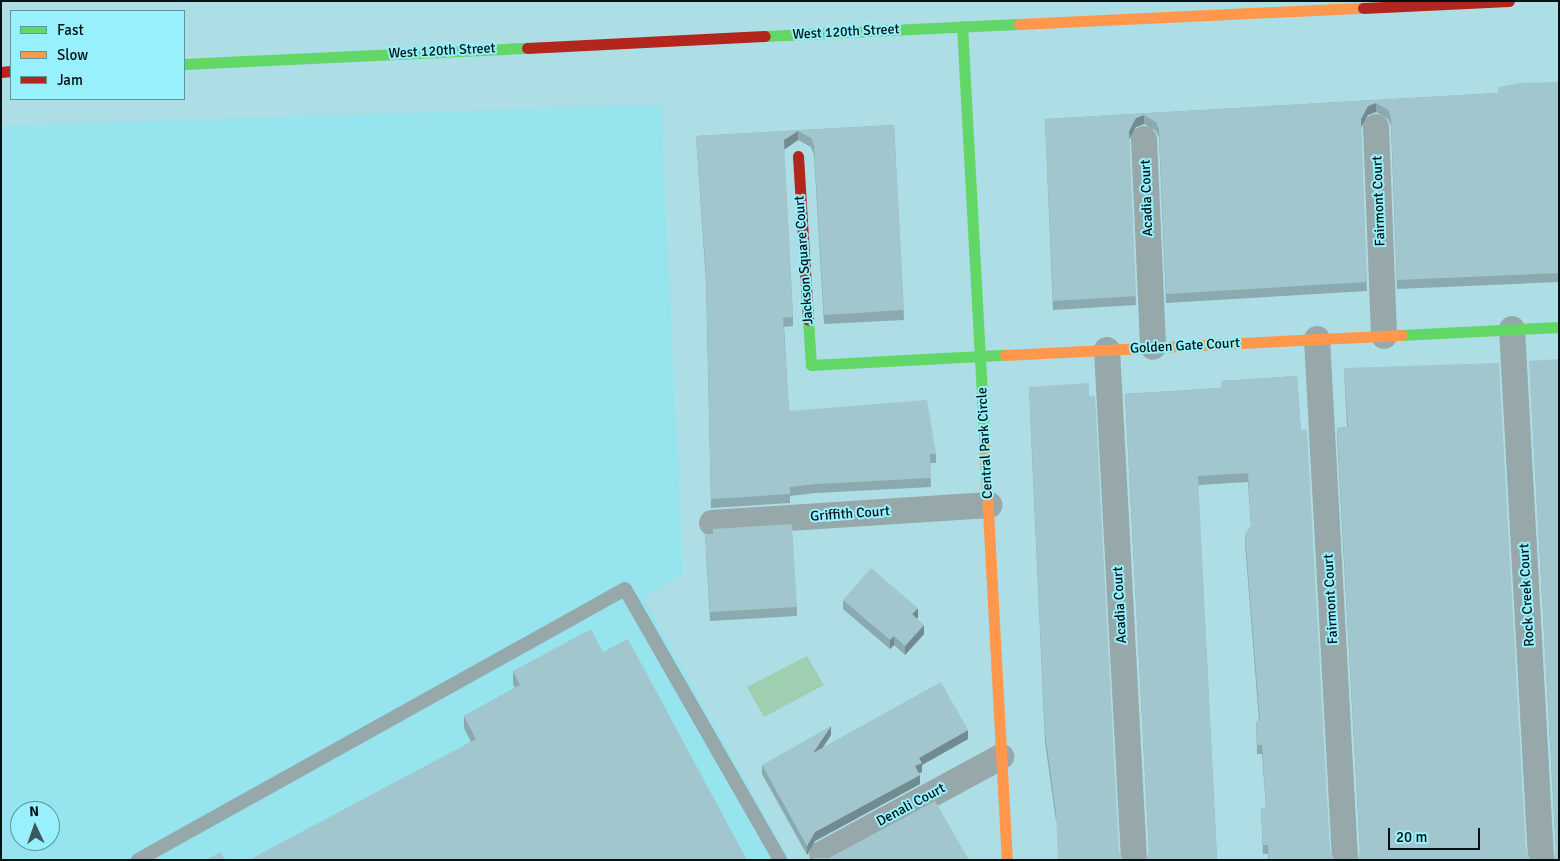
<!DOCTYPE html>
<html>
<head>
<meta charset="utf-8">
<style>
	body { margin:0 }
	#map { position:relative; width:1560px; height:861px; overflow:hidden; background:#addee5; font-family:Signika,sans-serif }
	div>[style] { position:absolute }
	.built>* { inset:0; background:#95e4ee }
	.water>* { inset:0; background:#9dcfb0 }
	.lane>* { height:14px; margin:-7px; padding:0 7px; transform-origin:7px; border-radius:7px; background:#97a8ab }
	.street>* { height:26px; margin:-13px; padding:0 13px; transform-origin:13px; border-radius:13px; background:#97a8ab }
	.fast>* { height:11px; margin:-5.5px; padding:0 5.5px; transform-origin:5.5px; border-radius:5.5px; background:#63d668 }
	.slow>* { height:11px; margin:-5.5px; padding:0 5.5px; transform-origin:5.5px; border-radius:5.5px; background:#ff974d }
	.jam>* { height:11px; margin:-5.5px; padding:0 5.5px; transform-origin:5.5px; border-radius:5.5px; background:#b3261e }
	.wall>* { inset:0; background:#8baab0 }
	.shaded-wall>* { inset:0; background:#718b90 }
	.building>* { inset:0; background:#a2c6cd }
	span { translate:-50% -50%; white-space:nowrap; text-align:center; line-height:1.15; -webkit-text-stroke:4px #97f0fb; paint-order:stroke }
	.street-label { font-size:14px; color:#001215 }
	.frame { position:absolute; inset:0; border:2px solid #001215; pointer-events:none }
	.legend { position:absolute; left:10px; top:10px; width:175px; height:90px; box-sizing:border-box; background:#97f0fb; border:1px solid #5b979f; margin:0; padding:6px 9px; list-style:none; font-size:15px; color:#001215 }
	.legend li { display:flex; align-items:center; gap:10px; height:25px }
	.legend b { width:25px; border:1px solid #5b979f }
	.north { position:absolute; left:10px; top:801px; width:50px; height:50px; box-sizing:border-box; background:#97f0fb; border:1px solid #5b979f; border-radius:50%; rotate:357deg; font-size:14px; font-weight:700; line-height:20px; text-align:center; color:#001215 }
	.north::after { content:''; display:block; margin:auto; width:18px; height:22px; background:#3d595e; clip-path:polygon(50% 0,100% 100%,50% 72%,0 100%) }
	.scale { position:absolute; left:1388px; top:828px; width:92px; height:22px; box-sizing:border-box; border:2px solid #001215; border-top:0; padding-left:6px; font-size:15px; line-height:18px; white-space:nowrap; color:#001215; -webkit-text-stroke:4px #97f0fb; paint-order:stroke }
</style>
</head>
<body>
<div id="map">
	<div class="built">
		<i style="clip-path:polygon(evenodd,661px 105px,683px 574px,643px 598px,790px 860px,1px 860px,1px 126px,661px 105px,20px 811px,50px 811px,50px 841px,20px 841px,20px 811px)"></i>
	</div>
	<div class="water">
		<i style="clip-path:polygon(807px 656px,824px 685px,764px 717px,747px 687px)"></i>
	</div>
	<div class="lane">
		<i style="left:138px;top:860px;width:557px;rotate:-29.09deg"></i>
		<i style="left:625px;top:589px;width:312px;rotate:60.2deg"></i>
	</div>
	<div class="street">
		<i style="left:1376px;top:127px;width:209px;rotate:87.8deg"></i>
		<i style="left:1144px;top:139px;width:208px;rotate:87.5deg"></i>
		<i style="left:1512px;top:329px;width:532px;rotate:86.87deg"></i>
		<i style="left:1317px;top:339px;width:522px;rotate:86.92deg"></i>
		<i style="left:1107px;top:350px;width:511px;rotate:86.97deg"></i>
		<i style="left:712px;top:523px;width:278px;rotate:-3.7deg"></i>
		<i style="left:822px;top:854px;width:204px;rotate:-28.5deg"></i>
	</div>
	<div class="fast">
		<i style="left:962px;top:26px;width:413px;rotate:86.9deg"></i>
		<i style="left:765px;top:36px;width:254px;rotate:-2.7deg"></i>
		<i style="left:184px;top:64px;width:343px;rotate:-2.7deg"></i>
		<i style="left:808px;top:320px;width:45px;rotate:86.2deg"></i>
		<i style="left:811px;top:365px;width:194px;rotate:-3deg"></i>
		<i style="left:1401px;top:335px;width:158px;rotate:-2.9deg"></i>
	</div>
	<div class="slow">
		<i style="left:1019px;top:24px;width:344px;rotate:-2.7deg"></i>
		<i style="left:1005px;top:355px;width:397px;rotate:-2.9deg"></i>
		<i style="left:984px;top:438px;width:423px;rotate:86.9deg"></i>
	</div>
	<div class="jam">
		<i style="left:1363px;top:8px;width:146px;rotate:-2.7deg"></i>
		<i style="left:527px;top:48px;width:238px;rotate:-2.9deg"></i>
		<i style="left:1px;top:72px;width:10px;rotate:-6deg"></i>
		<i style="left:798px;top:156px;width:164px;rotate:86.5deg"></i>
	</div>
	<div class="wall">
		<i style="clip-path:polygon(1559px 82px,1559px 282px,1397px 289px,1391px 126px,1388px 119px,1376px 112px,1368px 115px,1361px 127px,1367px 291px,1166px 303px,1159px 138px,1156px 131px,1144px 124px,1136px 127px,1129px 139px,1136px 305px,1053px 310px,1045px 119px,1498px 93px)"></i>
		<i style="clip-path:polygon(894px 125px,904px 320px,824px 324px,814px 155px,811px 147px,798px 140px,784px 149px,793px 317px,793px 326px,784px 327px,789px 411px,936px 454px,936px 463px,930px 463px,931px 487px,816px 493px,790px 496px,790px 503px,711px 508px,706px 282px,696px 136px)"></i>
		<i style="clip-path:polygon(1529px 361px,1559px 860px,1554px 858px,1556px 852px)"></i>
		<i style="clip-path:polygon(1344px 368px,1526px 852px,1358px 858px,1360px 852px,1337px 437px,1337px 428px,1347px 427px)"></i>
		<i style="clip-path:polygon(1297px 376px,1330px 852px,1335px 860px,1268px 860px,1268px 854px,1263px 854px,1261px 808px,1266px 808px,1262px 754px,1257px 754px,1256px 721px,1259px 721px,1245px 543px,1245px 534px,1251px 526px,1248px 482px,1198px 485px,1217px 860px,1147px 858px,1149px 852px,1125px 394px,1221px 388px,1221px 381px)"></i>
		<i style="clip-path:polygon(1029px 387px,1119px 852px,1056px 821px,1045px 742px)"></i>
		<i style="clip-path:polygon(705px 534px,797px 607px,797px 616px,710px 621px)"></i>
		<i style="clip-path:polygon(843px 600px,918px 617px,917px 618px,924px 634px,905px 655px,894px 645px,890px 649px,843px 609px)"></i>
		<i style="clip-path:polygon(603px 652px,747px 860px,471px 742px,464px 728px,464px 716px,515px 688px,513px 684px,513px 671px)"></i>
		<i style="clip-path:polygon(831px 735px,823px 747px,968px 739px,922px 765px,922px 772px,919px 773px,920px 784px,815px 841px,807px 855px,762px 774px,762px 765px)"></i>
	</div>
	<div class="shaded-wall">
		<i style="clip-path:polygon(1376px 103px,1376px 112px,1368px 115px,1361px 128px,1361px 119px,1368px 106px)"></i>
		<i style="clip-path:polygon(1144px 115px,1144px 124px,1136px 127px,1129px 140px,1129px 131px,1136px 118px)"></i>
		<i style="clip-path:polygon(798px 131px,798px 140px,784px 150px,784px 140px)"></i>
		<i style="clip-path:polygon(918px 608px,918px 617px,912px 623px,912px 614px)"></i>
		<i style="clip-path:polygon(924px 625px,924px 634px,905px 655px,905px 646px)"></i>
		<i style="clip-path:polygon(894px 636px,894px 645px,890px 649px,890px 640px)"></i>
		<i style="clip-path:polygon(831px 726px,831px 735px,813px 762px,813px 753px)"></i>
		<i style="clip-path:polygon(968px 730px,968px 739px,922px 765px,922px 772px,915px 775px,915px 766px,919px 758px)"></i>
		<i style="clip-path:polygon(920px 775px,920px 784px,815px 841px,807px 855px,807px 846px,815px 832px)"></i>
	</div>
	<div class="building">
		<i style="clip-path:polygon(1559px 82px,1559px 273px,1397px 280px,1391px 117px,1388px 110px,1376px 103px,1368px 106px,1361px 119px,1367px 282px,1166px 294px,1159px 129px,1156px 122px,1144px 115px,1136px 118px,1129px 131px,1136px 296px,1053px 301px,1045px 119px,1498px 93px,1498px 87px,1520px 83px)"></i>
		<i style="clip-path:polygon(894px 125px,904px 310px,824px 315px,814px 146px,811px 138px,798px 131px,784px 140px,793px 317px,783px 318px,789px 411px,927px 400px,936px 454px,930px 454px,931px 478px,816px 484px,790px 487px,790px 494px,711px 499px,706px 273px,696px 136px)"></i>
		<i style="clip-path:polygon(1559px 359px,1559px 860px,1552px 860px,1554px 858px,1556px 850px,1529px 361px)"></i>
		<i style="clip-path:polygon(1499px 363px,1526px 852px,1531px 860px,1356px 860px,1358px 858px,1360px 850px,1337px 428px,1348px 427px,1344px 368px)"></i>
		<i style="clip-path:polygon(1297px 376px,1301px 430px,1307px 430px,1330px 852px,1335px 860px,1269px 860px,1268px 845px,1263px 845px,1261px 808px,1266px 807px,1262px 745px,1257px 745px,1256px 721px,1260px 721px,1245px 534px,1251px 525px,1248px 473px,1198px 476px,1217px 860px,1145px 860px,1147px 858px,1149px 850px,1125px 394px,1221px 388px,1221px 381px)"></i>
		<i style="clip-path:polygon(1089px 383px,1089px 396px,1095px 396px,1119px 852px,1124px 860px,1058px 860px,1056px 812px,1045px 733px,1029px 387px)"></i>
		<i style="clip-path:polygon(792px 524px,797px 607px,710px 612px,705px 534px,713px 534px,713px 529px)"></i>
		<i style="clip-path:polygon(871px 568px,918px 608px,912px 614px,924px 625px,905px 646px,894px 636px,890px 640px,843px 600px)"></i>
		<i style="clip-path:polygon(591px 629px,603px 652px,628px 639px,747px 860px,249px 860px,476px 739px,464px 716px,520px 685px,513px 671px)"></i>
		<i style="clip-path:polygon(941px 682px,968px 730px,919px 758px,922px 763px,915px 766px,920px 775px,815px 832px,807px 846px,762px 765px,831px 726px,813px 753px)"></i>
		<i style="clip-path:polygon(935px 801px,969px 860px,815px 860px,814px 858px,829px 858px)"></i>
		<i style="clip-path:polygon(221px 852px,225px 860px,206px 860px)"></i>
	</div>
	<div class="street-label">
		<span style="left:846px;top:32px;rotate:-3deg">West 120th Street</span>
		<span style="left:442px;top:51px;rotate:-3deg">West 120th Street</span>
		<span style="left:1147px;top:198px;rotate:-92deg">Acadia Court</span>
		<span style="left:1379px;top:201px;rotate:-92deg">Fairmont Court</span>
		<span style="left:804px;top:260px;rotate:-94deg">Jackson Square Court</span>
		<span style="left:1185px;top:346px;rotate:-3deg">Golden Gate Court</span>
		<span style="left:985px;top:443px;rotate:-93deg">Central Park Circle</span>
		<span style="left:850px;top:514px;rotate:-4deg">Griffith Court</span>
		<span style="left:1527px;top:595px;rotate:-93deg">Rock Creek Court</span>
		<span style="left:1331px;top:599px;rotate:-93deg">Fairmont Court</span>
		<span style="left:1120px;top:605px;rotate:-93deg">Acadia Court</span>
		<span style="left:911px;top:805px;rotate:-28deg">Denali Court</span>
	</div>
	<div class="frame"></div>
	<ul class="legend">
	<li><b style="height:6px;background:#63d668"></b>Fast</li>
	<li><b style="height:6px;background:#ff974d"></b>Slow</li>
	<li><b style="height:6px;background:#b3261e"></b>Jam</li>
	</ul>
	<div class="north">N</div>
	<div class="scale">20 m</div>
</div>
</body>
</html>
